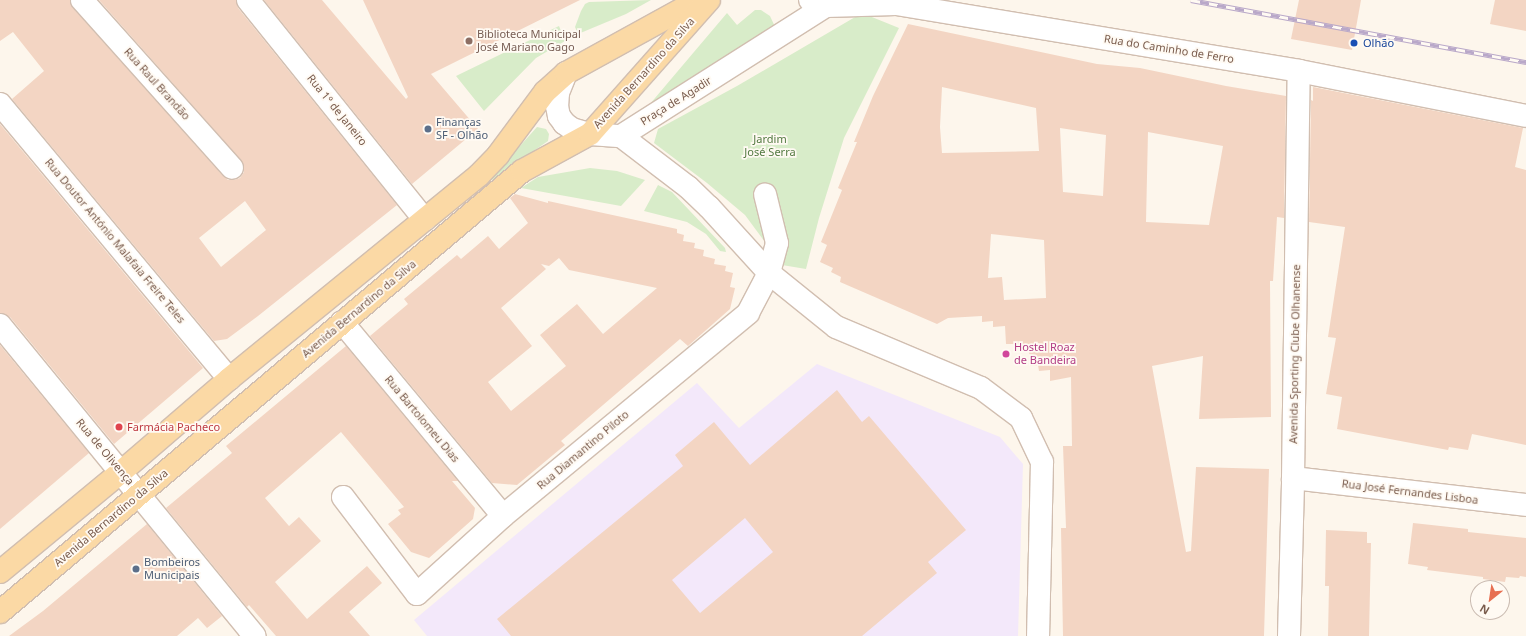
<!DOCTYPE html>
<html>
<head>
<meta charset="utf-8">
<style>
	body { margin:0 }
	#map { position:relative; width:1526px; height:636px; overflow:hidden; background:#fdf6ec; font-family:"Noto Sans",sans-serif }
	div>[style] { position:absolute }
	.education>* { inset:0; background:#f3e8fa }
	.green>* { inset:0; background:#d8ecc9 }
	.building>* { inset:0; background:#f3d5c3 }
	.roads { filter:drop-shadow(1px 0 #d1beb0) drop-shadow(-1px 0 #d1beb0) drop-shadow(0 1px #d1beb0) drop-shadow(0 -1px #d1beb0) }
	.minor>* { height:22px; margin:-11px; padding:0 11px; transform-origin:11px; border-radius:11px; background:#fff }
	.major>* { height:22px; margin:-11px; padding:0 11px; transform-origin:11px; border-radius:11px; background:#fbd9a5 }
	.rail>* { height:4.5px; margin-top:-2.25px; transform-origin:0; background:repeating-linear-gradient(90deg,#fffaf3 0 9px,#b9a8c9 0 18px); box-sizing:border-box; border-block:1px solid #b9a8c9 }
	.dots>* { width:11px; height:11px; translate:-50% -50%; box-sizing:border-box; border:2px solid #fffaf3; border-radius:50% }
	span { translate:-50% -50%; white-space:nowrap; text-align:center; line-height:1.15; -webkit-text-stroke:3.5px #fffaf3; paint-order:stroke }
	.education-label { font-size:11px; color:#785e54 }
	.left { translate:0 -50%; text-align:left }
	.transit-label { font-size:11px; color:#164399 }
	.street-label { font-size:11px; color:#7a5c4d }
	.service-label { font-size:11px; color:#4e5e75 }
	.park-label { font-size:11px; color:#537a41 }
	.hotel-label { font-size:11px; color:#b23c85 }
	.health-label { font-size:11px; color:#be3a42 }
	.north { position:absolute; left:1470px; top:580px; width:40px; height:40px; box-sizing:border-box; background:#fffaf3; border:1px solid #cabbb1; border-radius:50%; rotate:210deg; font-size:11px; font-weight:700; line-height:16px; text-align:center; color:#7a5c4d }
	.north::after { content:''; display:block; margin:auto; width:14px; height:18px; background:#e76f51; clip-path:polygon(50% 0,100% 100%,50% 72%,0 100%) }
</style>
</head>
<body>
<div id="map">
	<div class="education">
		<i style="clip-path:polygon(817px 364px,1000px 437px,1023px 464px,1018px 636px,427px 636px,414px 620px,697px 383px,739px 428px)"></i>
	</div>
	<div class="green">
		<i style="clip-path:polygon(651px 0,626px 14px,578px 34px,575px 27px,581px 11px,585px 4px,589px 2px)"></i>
		<i style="clip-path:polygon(755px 10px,761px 10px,770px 16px,777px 31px,644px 111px,727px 13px,737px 25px)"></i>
		<i style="clip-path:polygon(862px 13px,899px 28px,844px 138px,819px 218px,806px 269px,782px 265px,745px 215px,707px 183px,654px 143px,658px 129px,737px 86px)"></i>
		<i style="clip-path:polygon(559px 26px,565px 41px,536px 58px,484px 111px,456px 76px)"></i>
		<i style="clip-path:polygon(537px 127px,546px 129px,549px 134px,548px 141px,492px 180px,491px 179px,493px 176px)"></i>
		<i style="clip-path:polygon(590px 168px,617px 171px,645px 180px,621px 206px,521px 188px,538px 177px)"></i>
		<i style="clip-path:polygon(658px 185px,672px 192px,725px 248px,726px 252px,720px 251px,706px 234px,687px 222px,644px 211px)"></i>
	</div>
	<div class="building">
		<i style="clip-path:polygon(evenodd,0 0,70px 0,73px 8px,223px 176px,228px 180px,234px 180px,240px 178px,244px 172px,244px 166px,241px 160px,99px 0,236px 0,238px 8px,397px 205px,258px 316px,227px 339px,214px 341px,12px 99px,44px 71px,13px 32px,0 41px,0 0,245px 201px,266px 230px,221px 267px,199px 238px,245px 201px)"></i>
		<i style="clip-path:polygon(264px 0,322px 0,406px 99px,408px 97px,363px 0,580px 0,431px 74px,478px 129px,412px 184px)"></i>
		<i style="clip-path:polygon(1299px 0,1361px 0,1352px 50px,1291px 39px)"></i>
		<i style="clip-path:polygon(1495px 0,1526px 0,1526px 31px,1490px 24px)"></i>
		<i style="clip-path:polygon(evenodd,908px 24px,1097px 64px,1140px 68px,1226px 86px,1286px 96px,1284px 218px,1277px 217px,1273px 281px,1270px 281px,1271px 417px,1199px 419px,1203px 356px,1152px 366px,1186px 552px,1191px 551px,1196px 467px,1269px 469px,1264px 636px,1063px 636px,1061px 528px,1066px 528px,1063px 446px,1072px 446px,1071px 377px,1050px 381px,1050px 370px,1039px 371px,1038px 365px,1030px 366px,1029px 348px,1017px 349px,1016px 344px,1006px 344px,1005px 326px,993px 327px,993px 321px,982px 322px,982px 316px,948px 318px,937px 324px,840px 282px,841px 277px,831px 272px,833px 268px,820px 262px,827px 245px,821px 242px,842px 190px,838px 188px,857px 142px,854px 142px,873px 96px,908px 24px,942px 87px,1036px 108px,1039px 151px,942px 153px,940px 127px,942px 87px,908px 24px,1060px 128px,1106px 135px,1103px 196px,1063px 192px,1060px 128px,908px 24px,1148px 132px,1223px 146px,1209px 225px,1146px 222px,1148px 132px,908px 24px,991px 234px,1044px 240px,1046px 298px,1004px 300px,1002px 277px,988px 278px,991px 234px)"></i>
		<i style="clip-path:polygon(1313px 87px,1523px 128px,1515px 167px,1526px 170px,1526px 445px,1472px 434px,1468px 450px,1449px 447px,1448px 450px,1337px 429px,1342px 397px,1326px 394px,1336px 338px,1328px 337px,1345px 227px,1309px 222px,1311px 100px,1313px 101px)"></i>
		<i style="clip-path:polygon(0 124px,203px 368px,114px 444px,10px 317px,0 313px)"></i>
		<i style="clip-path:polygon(evenodd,515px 194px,548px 203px,548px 201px,677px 229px,677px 233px,684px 235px,683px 241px,695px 243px,694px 248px,704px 250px,703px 256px,715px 259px,714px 264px,726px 266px,725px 271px,733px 273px,730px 287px,735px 288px,730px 309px,688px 346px,680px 339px,561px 441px,565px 445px,517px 485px,492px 483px,370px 336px,408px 304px,404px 299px,457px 255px,461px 259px,488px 236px,499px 249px,528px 223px,510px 198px,515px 194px,559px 258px,569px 270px,657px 288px,603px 334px,577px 304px,540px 335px,566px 366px,511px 411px,488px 382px,532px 346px,501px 308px,546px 269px,541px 264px,549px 266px,559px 258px)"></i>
		<i style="clip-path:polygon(0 345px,89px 453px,0 529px)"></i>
		<i style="clip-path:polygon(346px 346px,458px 481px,452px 481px,475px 508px,473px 519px,429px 558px,411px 552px,388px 524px,401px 514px,398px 510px,404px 507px,341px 432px,265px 498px,289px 526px,299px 517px,321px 541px,275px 582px,307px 619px,367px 566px,382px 583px,349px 612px,370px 636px,276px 636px,249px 605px,247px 607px,166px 508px,232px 453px,226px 446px)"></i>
		<i style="clip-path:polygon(evenodd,837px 390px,862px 422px,869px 416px,966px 530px,928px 562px,937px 573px,862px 636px,511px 636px,497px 619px,683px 466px,675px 455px,714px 422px,750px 465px,837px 390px,745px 518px,773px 552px,700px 613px,672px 580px,745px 518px)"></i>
		<i style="clip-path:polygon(1413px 523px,1468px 529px,1468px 532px,1526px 538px,1526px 577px,1520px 576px,1519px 578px,1506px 577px,1505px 582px,1483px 579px,1483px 577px,1427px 570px,1428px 567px,1408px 564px)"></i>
		<i style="clip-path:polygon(147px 524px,222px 616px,207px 628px,198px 618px,177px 636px,9px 636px,43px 611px)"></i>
		<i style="clip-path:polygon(1326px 530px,1367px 532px,1367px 543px,1371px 543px,1369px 636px,1328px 636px,1329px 586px,1325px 586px)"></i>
	</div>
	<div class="roads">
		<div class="minor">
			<i style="left:82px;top:0;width:225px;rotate:48.2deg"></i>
			<i style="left:248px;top:0;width:282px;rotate:51.2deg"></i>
			<i style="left:810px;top:0;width:17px;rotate:21deg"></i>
			<i style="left:826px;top:6px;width:70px;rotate:-1.6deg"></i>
			<i style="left:896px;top:4px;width:409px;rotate:9.4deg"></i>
			<i style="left:1299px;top:71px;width:231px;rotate:11.2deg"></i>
			<i style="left:566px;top:73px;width:22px;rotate:112deg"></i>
			<i style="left:558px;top:93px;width:13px;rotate:94deg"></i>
			<i style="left:557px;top:106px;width:10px;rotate:79deg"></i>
			<i style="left:559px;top:116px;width:9px;rotate:54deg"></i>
			<i style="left:564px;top:123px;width:10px;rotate:37deg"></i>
			<i style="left:572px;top:129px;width:19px;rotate:16deg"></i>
			<i style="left:590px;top:134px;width:31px;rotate:4deg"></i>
			<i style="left:621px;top:136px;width:243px;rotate:-32.4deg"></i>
			<i style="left:0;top:104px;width:358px;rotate:50.2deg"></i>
			<i style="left:621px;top:136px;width:84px;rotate:37.3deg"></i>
			<i style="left:688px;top:187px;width:29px;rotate:44deg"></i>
			<i style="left:709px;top:207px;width:89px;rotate:47.7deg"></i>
			<i style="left:769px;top:273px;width:86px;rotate:38.9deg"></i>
			<i style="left:836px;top:327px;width:157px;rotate:22.8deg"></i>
			<i style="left:981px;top:388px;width:50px;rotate:36.9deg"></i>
			<i style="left:1021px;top:418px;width:49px;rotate:64.5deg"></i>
			<i style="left:1042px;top:462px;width:174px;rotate:91.3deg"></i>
			<i style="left:342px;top:322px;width:252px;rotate:50.3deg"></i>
			<i style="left:0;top:325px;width:402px;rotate:50.7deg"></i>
			<i style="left:1293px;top:478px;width:235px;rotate:6.6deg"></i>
			<i style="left:343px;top:497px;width:122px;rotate:52.7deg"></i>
			<i style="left:417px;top:594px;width:116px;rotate:-42.2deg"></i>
			<i style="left:503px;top:516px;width:318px;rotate:-39.6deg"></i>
			<i style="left:748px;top:313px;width:45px;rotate:-62.3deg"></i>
			<i style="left:769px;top:273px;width:31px;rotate:-75deg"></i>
			<i style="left:777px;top:243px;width:50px;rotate:-103.8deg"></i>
			<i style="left:1289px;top:636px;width:158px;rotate:-88.5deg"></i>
			<i style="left:1293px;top:478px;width:407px;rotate:-89.2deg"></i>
		</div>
		<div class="major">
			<i style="left:0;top:572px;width:157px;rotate:-39.6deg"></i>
			<i style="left:121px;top:472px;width:143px;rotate:-40.7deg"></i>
			<i style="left:229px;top:379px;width:323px;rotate:-39.2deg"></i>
			<i style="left:479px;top:175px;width:28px;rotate:-46deg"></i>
			<i style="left:498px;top:155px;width:79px;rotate:-53.3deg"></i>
			<i style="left:545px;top:92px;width:28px;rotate:-42deg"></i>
			<i style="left:566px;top:73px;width:152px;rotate:-28.8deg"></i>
			<i style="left:0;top:612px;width:683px;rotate:-40.19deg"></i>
			<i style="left:522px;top:171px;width:77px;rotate:-28.6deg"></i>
			<i style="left:590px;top:134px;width:179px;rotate:-48.4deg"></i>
		</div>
	</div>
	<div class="rail">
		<i style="left:1191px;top:0;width:341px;rotate:10.5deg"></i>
	</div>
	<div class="dots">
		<i style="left:469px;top:41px;background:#8d6e63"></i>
		<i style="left:1354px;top:43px;background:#1a4fb4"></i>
		<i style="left:428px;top:129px;background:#5c6f8a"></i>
		<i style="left:1006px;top:354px;background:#d1479c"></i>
		<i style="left:119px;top:427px;background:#e0444e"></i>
		<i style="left:136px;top:569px;background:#5c6f8a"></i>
	</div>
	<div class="education-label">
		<span class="left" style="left:477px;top:41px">Biblioteca Municipal<br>José Mariano Gago</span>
	</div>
	<div class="transit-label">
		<span class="left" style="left:1363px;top:43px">Olhão</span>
	</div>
	<div class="street-label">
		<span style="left:1169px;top:49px;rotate:9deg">Rua do Caminho de Ferro</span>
		<span style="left:644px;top:73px;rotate:-48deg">Avenida Bernardino da Silva</span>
		<span style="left:157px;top:84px;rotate:48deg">Rua Raul Brandão</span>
		<span style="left:676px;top:101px;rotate:-32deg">Praça de Agadir</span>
		<span style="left:337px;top:110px;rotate:51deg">Rua 1º de Janeiro</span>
		<span style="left:115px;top:241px;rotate:50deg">Rua Doutor António Malafaia Freire Teles</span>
		<span style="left:359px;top:309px;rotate:-40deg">Avenida Bernardino da Silva</span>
		<span style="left:1295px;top:354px;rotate:-89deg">Avenida Sporting Clube Olhanense</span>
		<span style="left:422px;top:419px;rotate:50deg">Rua Bartolomeu Dias</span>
		<span style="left:583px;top:450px;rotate:-40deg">Rua Diamantino Piloto</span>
		<span style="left:105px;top:452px;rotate:50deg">Rua de Olivença</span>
		<span style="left:1410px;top:492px;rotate:7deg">Rua José Fernandes Lisboa</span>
		<span style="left:111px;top:518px;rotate:-40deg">Avenida Bernardino da Silva</span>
	</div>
	<div class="service-label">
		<span class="left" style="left:436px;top:129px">Finanças<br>SF - Olhão</span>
		<span class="left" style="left:144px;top:569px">Bombeiros<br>Municipais</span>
	</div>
	<div class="park-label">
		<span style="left:770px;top:146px">Jardim<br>José Serra</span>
	</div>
	<div class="hotel-label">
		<span class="left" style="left:1014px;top:354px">Hostel Roaz<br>de Bandeira</span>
	</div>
	<div class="health-label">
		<span class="left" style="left:127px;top:427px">Farmácia Pacheco</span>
	</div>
	<div class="north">N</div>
</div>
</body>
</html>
